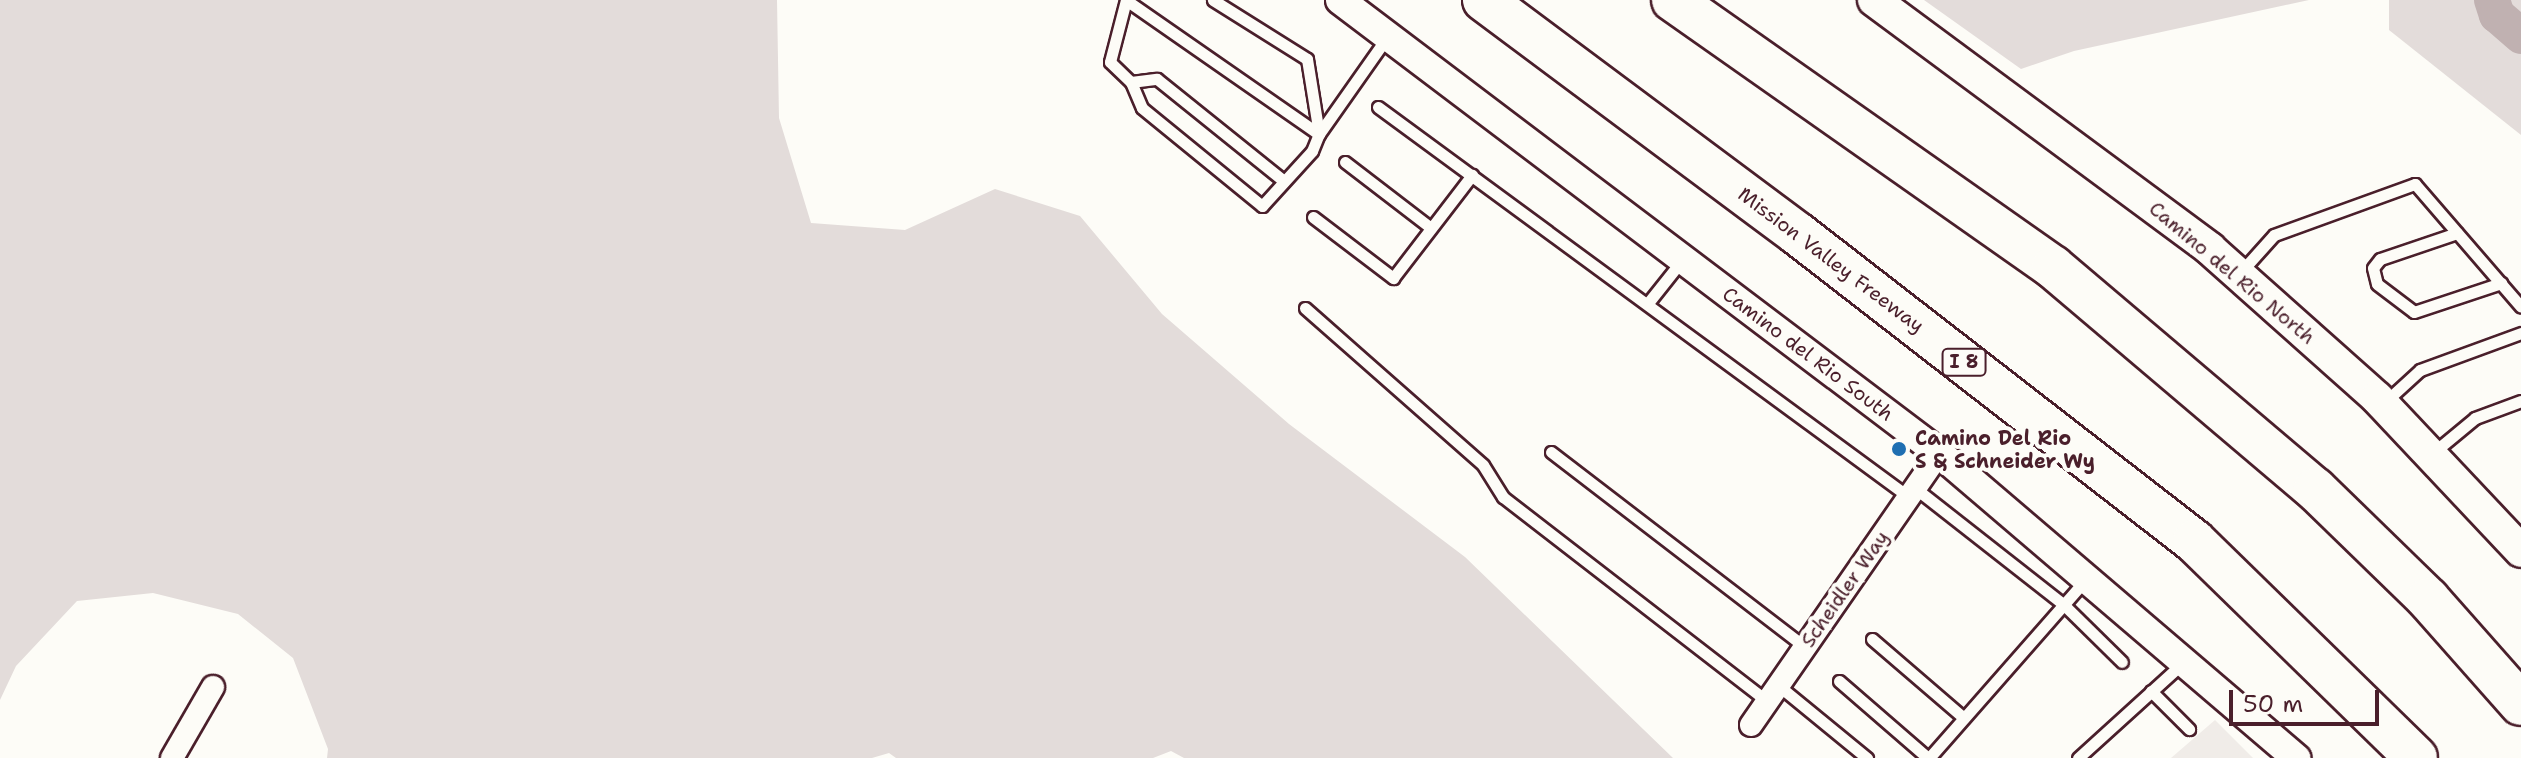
<!DOCTYPE html>
<html>
<head>
<meta charset="utf-8">
<style>
	body { margin:0 }
	#map { position:relative; width:2521px; height:758px; overflow:hidden; background:#fdfcf7; font-family:"Shantell Sans",sans-serif }
	div>[style] { position:absolute }
	.built>* { inset:0; background:#f0ece8 }
	.green>* { inset:0; background:#e3dcda }
	.river>* { height:36px; margin:-18px; padding:0 18px; transform-origin:18px; border-radius:18px; background:#c0b1b1 }
	.roads { filter:drop-shadow(2px 0 #4a1f2b) drop-shadow(-2px 0 #4a1f2b) drop-shadow(0 2px #4a1f2b) drop-shadow(0 -2px #4a1f2b) }
	.service>* { height:11px; margin:-5.5px; padding:0 5.5px; transform-origin:5.5px; border-radius:5.5px; background:#fdfcf7 }
	.minor>* { height:22px; margin:-11px; padding:0 11px; transform-origin:11px; border-radius:11px; background:#fdfcf7 }
	.tertiary>* { height:28px; margin:-14px; padding:0 14px; transform-origin:14px; border-radius:14px; background:#fdfcf7 }
	.secondary>* { height:32px; margin:-16px; padding:0 16px; transform-origin:16px; border-radius:16px; background:#fdfcf7 }
	.motorway>* { height:42px; margin:-21px; padding:0 21px; transform-origin:21px; border-radius:21px; background:#fdfcf7 }
	.dots>* { width:22px; height:22px; translate:-50% -50%; box-sizing:border-box; border:4px solid #fdfcf7; border-radius:50% }
	span { translate:-50% -50%; white-space:nowrap; text-align:center; line-height:1.15; -webkit-text-stroke:8px #fdfcf7; paint-order:stroke }
	.shield-label span { padding:2px 6px; background:#fdfcf7; border:2px solid; border-radius:6px; -webkit-text-stroke-width:0 }
	.shield-label { font-size:18px; color:#4a1f2b; font-weight:700 }
	.street-label { font-size:20px; color:#4a1f2b }
	.poi-label { font-size:20px; color:#4a1f2b; font-weight:700 }
	.left { translate:0 -50%; text-align:left }
	.scale { position:absolute; left:2229px; top:690px; width:150px; height:36px; box-sizing:border-box; border:4px solid #4a1f2b; border-top:0; padding-left:10px; font-size:24px; line-height:28px; white-space:nowrap; color:#4a1f2b; -webkit-text-stroke:6px #fdfcf7; paint-order:stroke }
</style>
</head>
<body>
<div id="map">
	<div class="built">
		<i style="clip-path:polygon(2215px 720px,2253px 758px,2171px 758px)"></i>
	</div>
	<div class="green">
		<i style="clip-path:polygon(0 0,777px 0,779px 118px,811px 223px,905px 230px,995px 189px,1080px 216px,1162px 314px,1289px 424px,1465px 557px,1673px 758px,1184px 758px,1171px 751px,1153px 758px,896px 758px,889px 753px,872px 758px,327px 758px,328px 749px,293px 658px,238px 614px,153px 593px,77px 601px,16px 666px,0 700px)"></i>
		<i style="clip-path:polygon(1924px 0,2309px 0,2074px 51px,2021px 69px)"></i>
		<i style="clip-path:polygon(2389px 0,2521px 0,2521px 135px,2389px 30px)"></i>
	</div>
	<div class="river">
		<i style="left:2492px;top:0;width:16px;rotate:72deg"></i>
		<i style="left:2497px;top:15px;width:32px;rotate:41deg"></i>
	</div>
	<div class="roads">
		<div class="service">
			<i style="left:1126px;top:0;width:64px;rotate:104.5deg"></i>
			<i style="left:1110px;top:62px;width:29px;rotate:44deg"></i>
			<i style="left:1131px;top:82px;width:28px;rotate:67deg"></i>
			<i style="left:1142px;top:108px;width:155px;rotate:39.2deg"></i>
			<i style="left:1262px;top:206px;width:74px;rotate:-47.7deg"></i>
			<i style="left:1312px;top:151px;width:18px;rotate:-68deg"></i>
			<i style="left:1319px;top:134px;width:76px;rotate:-99.1deg"></i>
			<i style="left:1307px;top:59px;width:111px;rotate:-147.9deg"></i>
			<i style="left:1126px;top:0;width:235px;rotate:34.8deg"></i>
			<i style="left:1319px;top:134px;width:120px;rotate:-54.9deg"></i>
			<i style="left:1131px;top:82px;width:26px;rotate:-7deg"></i>
			<i style="left:1157px;top:79px;width:163px;rotate:38.8deg"></i>
			<i style="left:1378px;top:107px;width:659px;rotate:36.3deg"></i>
			<i style="left:1345px;top:162px;width:108px;rotate:37.5deg"></i>
			<i style="left:1313px;top:217px;width:101px;rotate:37.3deg"></i>
			<i style="left:1393px;top:278px;width:130px;rotate:-52.5deg"></i>
			<i style="left:2457px;top:233px;width:81px;rotate:161.3deg"></i>
			<i style="left:2380px;top:259px;width:11px;rotate:128deg"></i>
			<i style="left:2373px;top:268px;width:16px;rotate:76deg"></i>
			<i style="left:2377px;top:284px;width:46px;rotate:37.1deg"></i>
			<i style="left:2414px;top:312px;width:92px;rotate:-18.4deg"></i>
			<i style="left:2239px;top:274px;width:52px;rotate:-48.1deg"></i>
			<i style="left:2274px;top:235px;width:150px;rotate:-19.9deg"></i>
			<i style="left:2415px;top:184px;width:162px;rotate:49.2deg"></i>
			<i style="left:1648px;top:303px;width:56px;rotate:-51.5deg"></i>
			<i style="left:1305px;top:308px;width:237px;rotate:41.4deg"></i>
			<i style="left:1483px;top:465px;width:38px;rotate:58deg"></i>
			<i style="left:1503px;top:497px;width:335px;rotate:37.7deg"></i>
			<i style="left:2385px;top:402px;width:47px;rotate:-42.4deg"></i>
			<i style="left:2420px;top:370px;width:108px;rotate:-20.1deg"></i>
			<i style="left:1551px;top:452px;width:320px;rotate:37.5deg"></i>
			<i style="left:2434px;top:452px;width:53px;rotate:-39.7deg"></i>
			<i style="left:2475px;top:418px;width:49px;rotate:-20.3deg"></i>
			<i style="left:1915px;top:488px;width:189px;rotate:38.1deg"></i>
			<i style="left:2064px;top:605px;width:81px;rotate:44.5deg"></i>
			<i style="left:1872px;top:639px;width:121px;rotate:40.7deg"></i>
			<i style="left:1839px;top:681px;width:118px;rotate:40.9deg"></i>
			<i style="left:1779px;top:686px;width:114px;rotate:39.3deg"></i>
			<i style="left:2151px;top:691px;width:54px;rotate:45deg"></i>
			<i style="left:1929px;top:758px;width:238px;rotate:-48.7deg"></i>
			<i style="left:2078px;top:758px;width:143px;rotate:-42.2deg"></i>
		</div>
		<div class="minor">
			<i style="left:1751px;top:725px;width:331px;rotate:-55.3deg"></i>
			<i style="left:172px;top:758px;width:82px;rotate:-60deg"></i>
		</div>
		<div class="tertiary">
			<i style="left:1340px;top:0;width:751px;rotate:37.1deg"></i>
			<i style="left:1939px;top:453px;width:470px;rotate:40.5deg"></i>
		</div>
		<div class="secondary">
			<i style="left:1874px;top:0;width:418px;rotate:36.5deg"></i>
			<i style="left:2210px;top:249px;width:224px;rotate:41.7deg"></i>
			<i style="left:2377px;top:398px;width:210px;rotate:46.7deg"></i>
		</div>
		<div class="motorway">
			<i style="left:1484px;top:0;width:392px;rotate:36.7deg"></i>
			<i style="left:1798px;top:234px;width:501px;rotate:37.78deg"></i>
			<i style="left:2194px;top:541px;width:310px;rotate:44.3deg"></i>
			<i style="left:1673px;top:0;width:464px;rotate:35.1deg"></i>
			<i style="left:2053px;top:267px;width:343px;rotate:40.3deg"></i>
			<i style="left:2315px;top:489px;width:158px;rotate:44.2deg"></i>
			<i style="left:2428px;top:599px;width:140px;rotate:48.5deg"></i>
		</div>
	</div>
	<div class="dots">
		<i style="left:1899px;top:449px;background:#1f6fb2"></i>
	</div>
	<div class="shield-label">
		<span style="left:1964px;top:362px">I 8</span>
	</div>
	<div class="street-label">
		<span style="left:1831px;top:260px;rotate:37deg">Mission Valley Freeway</span>
		<span style="left:2232px;top:273px;rotate:40deg">Camino del Rio North</span>
		<span style="left:1808px;top:354px;rotate:37deg">Camino del Rio South</span>
		<span style="left:1845px;top:589px;rotate:-55deg">Scheidler Way</span>
	</div>
	<div class="poi-label">
		<span class="left" style="left:1915px;top:450px">Camino Del Rio<br>S &amp; Schneider Wy</span>
	</div>
	<div class="scale">50 m</div>
</div>
</body>
</html>
